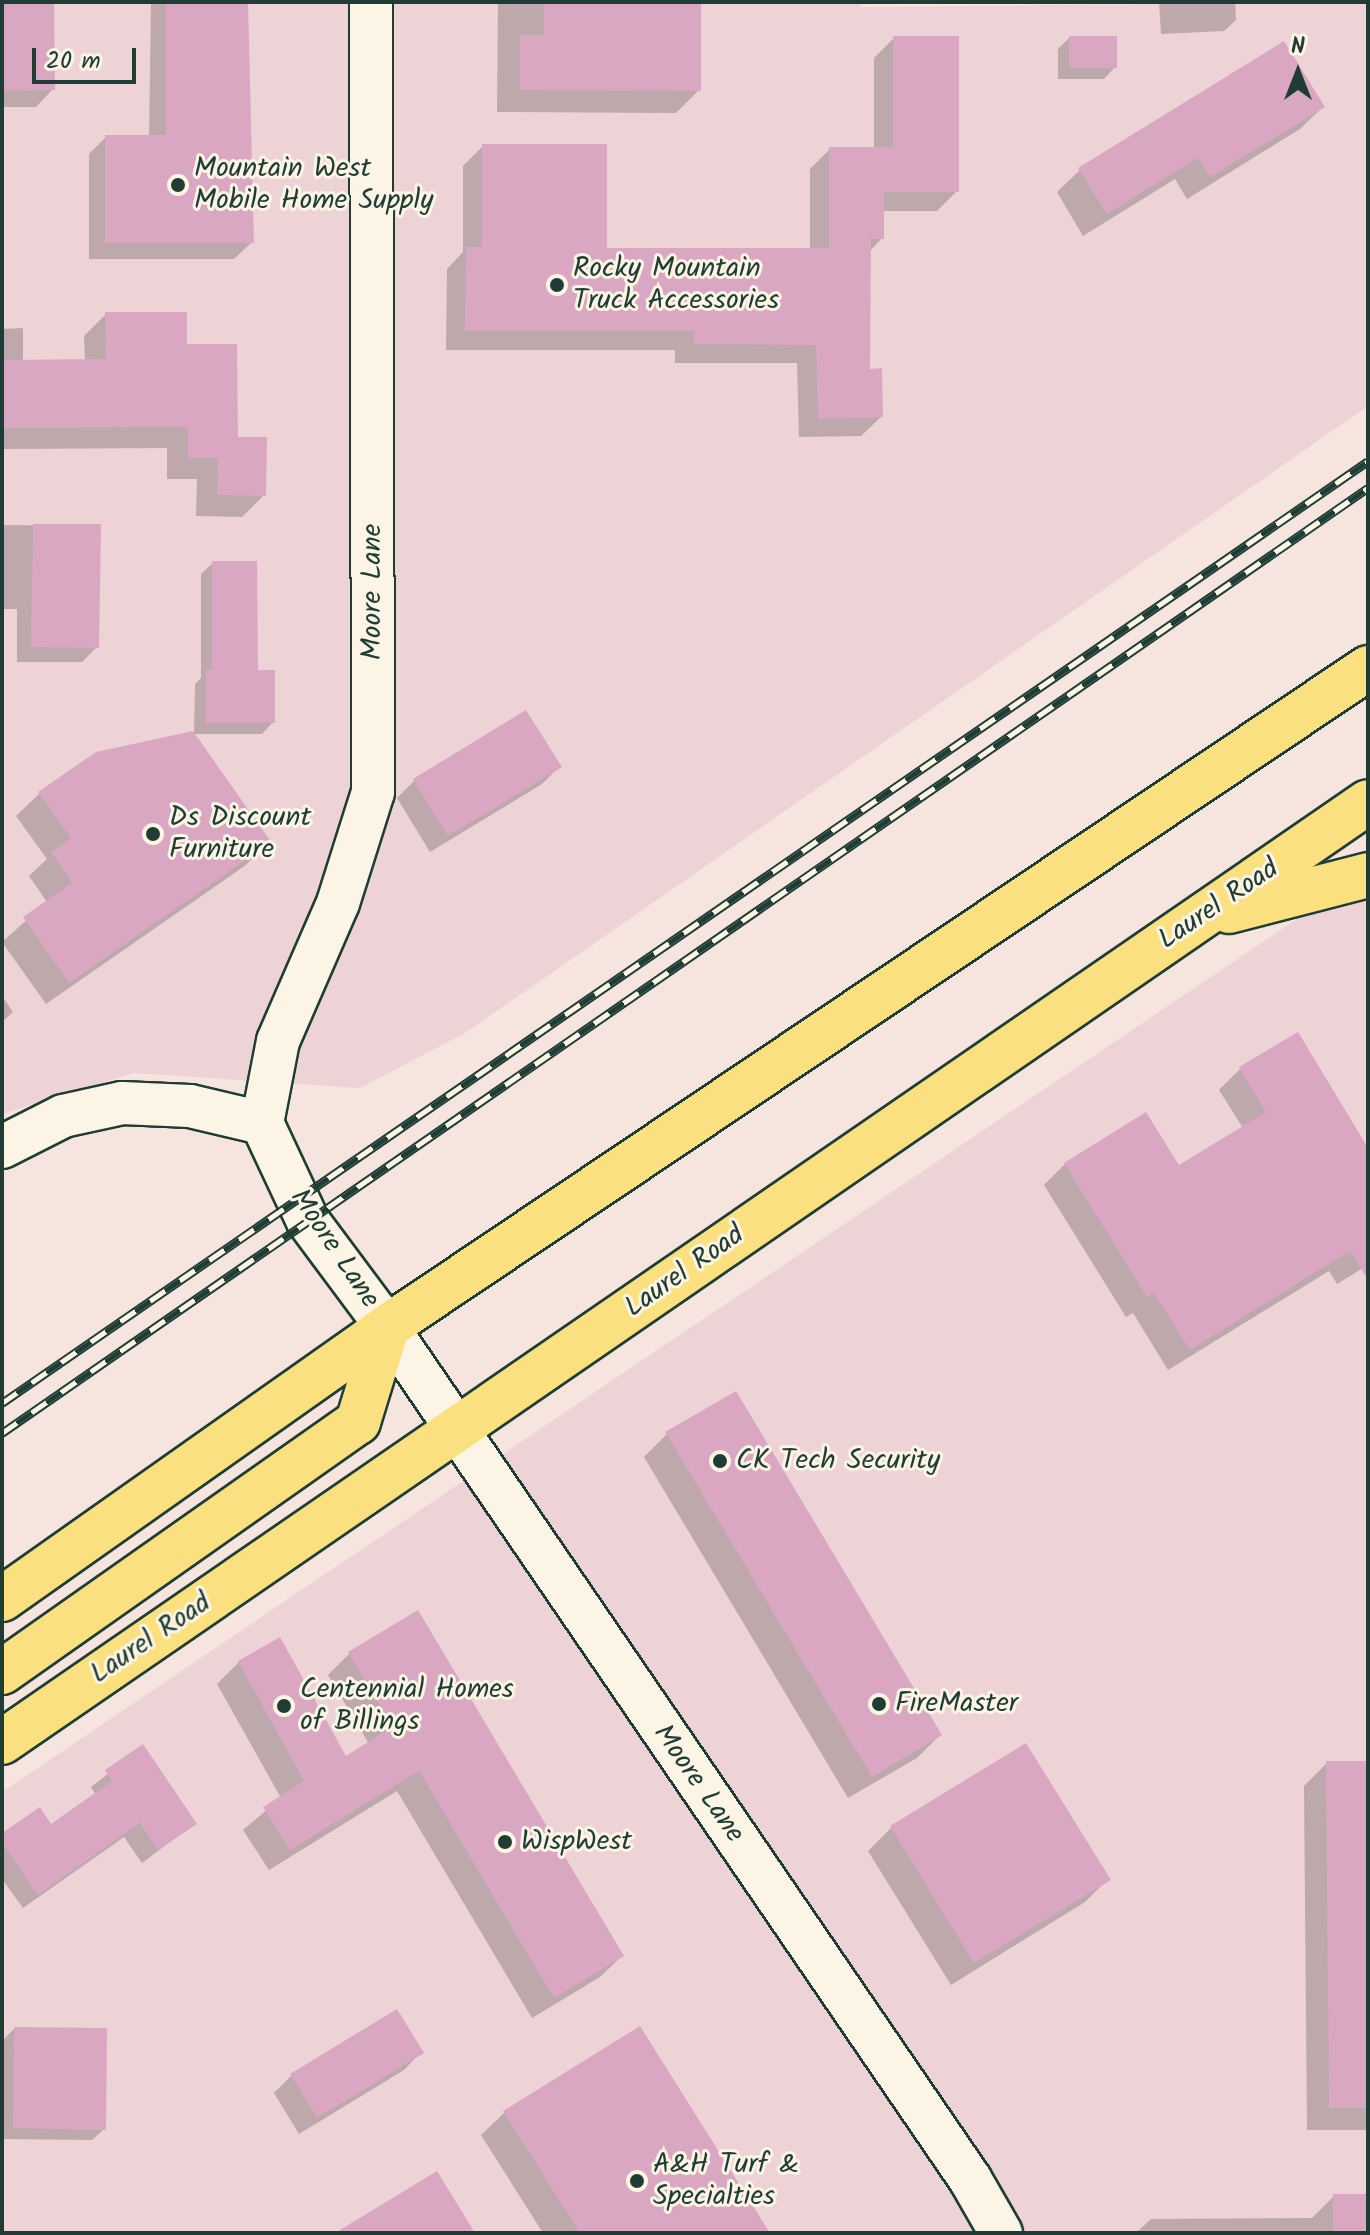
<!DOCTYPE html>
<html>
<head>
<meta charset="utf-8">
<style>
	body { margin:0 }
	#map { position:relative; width:1370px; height:2235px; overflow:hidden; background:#f5e5de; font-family:Kalam,sans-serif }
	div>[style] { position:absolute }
	.built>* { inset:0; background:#edd2d6 }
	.shadow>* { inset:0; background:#0003 }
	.building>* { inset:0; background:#daa7c3 }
	.roads { filter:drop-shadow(2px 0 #1f3d34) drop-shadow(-2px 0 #1f3d34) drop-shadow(0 2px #1f3d34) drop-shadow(0 -2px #1f3d34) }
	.minor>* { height:42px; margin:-21px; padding:0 21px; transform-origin:21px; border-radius:21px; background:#fcf5e5 }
	.major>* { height:44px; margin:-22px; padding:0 22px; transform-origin:22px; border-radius:22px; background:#fbe080 }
	.rail>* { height:9px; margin-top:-4.5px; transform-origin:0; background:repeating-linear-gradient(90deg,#fcf5e5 0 18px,#1f3d34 0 36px); box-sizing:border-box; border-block:2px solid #1f3d34 }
	.dots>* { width:22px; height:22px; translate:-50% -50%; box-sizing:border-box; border:4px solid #fcf5e5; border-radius:50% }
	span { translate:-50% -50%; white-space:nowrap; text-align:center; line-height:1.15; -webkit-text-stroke:6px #fcf5e5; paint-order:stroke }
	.poi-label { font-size:28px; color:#1f3d34 }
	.left { translate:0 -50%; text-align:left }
	.street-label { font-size:28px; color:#1f3d34 }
	.frame { position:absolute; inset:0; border:4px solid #1f3d34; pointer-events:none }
	.north { position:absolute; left:1258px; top:32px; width:80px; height:80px; -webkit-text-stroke:6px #fcf5e5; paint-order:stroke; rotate:0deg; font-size:22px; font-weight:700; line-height:32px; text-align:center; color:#1f3d34 }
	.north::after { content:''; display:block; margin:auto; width:28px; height:36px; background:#1f3d34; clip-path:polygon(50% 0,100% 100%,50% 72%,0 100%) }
	.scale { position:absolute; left:32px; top:48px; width:104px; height:36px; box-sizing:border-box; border:4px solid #1f3d34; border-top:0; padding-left:10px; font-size:24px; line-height:28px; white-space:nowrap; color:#1f3d34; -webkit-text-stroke:6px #fcf5e5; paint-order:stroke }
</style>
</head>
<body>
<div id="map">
	<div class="built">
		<i style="clip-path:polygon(2px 2px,860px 2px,861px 7px,1368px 2px,1368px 406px,465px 1033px,360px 1088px,134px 1073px,2px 1114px)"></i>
		<i style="clip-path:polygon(1368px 871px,1368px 2233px,2px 2233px,2px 1792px)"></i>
	</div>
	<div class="shadow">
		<i style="clip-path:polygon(2px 2px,52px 2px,53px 89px,36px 107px,2px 107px)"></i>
		<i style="clip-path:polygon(151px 2px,247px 2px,252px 242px,234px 259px,89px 259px,89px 154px,106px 137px,149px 137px)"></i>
		<i style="clip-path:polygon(498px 2px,699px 2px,699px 90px,676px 113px,497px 112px)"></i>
		<i style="clip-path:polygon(1159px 2px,1235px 2px,1236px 20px,1224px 31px,1161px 34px)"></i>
		<i style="clip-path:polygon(894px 38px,957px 191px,937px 211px,882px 211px,882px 238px,869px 252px,868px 371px,881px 417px,861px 436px,799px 437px,797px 363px,675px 363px,675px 350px,446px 350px,447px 269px,463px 252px,463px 166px,483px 146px,605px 250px,810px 250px,810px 169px,830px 149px,874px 149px,874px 58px)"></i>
		<i style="clip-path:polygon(1069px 38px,1115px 67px,1104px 79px,1058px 79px,1058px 49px)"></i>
		<i style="clip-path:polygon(1323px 107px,1300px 129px,1187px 199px,1175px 179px,1083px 236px,1057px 192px,1080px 170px)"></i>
		<i style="clip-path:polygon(106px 314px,185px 346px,264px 495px,242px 517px,196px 516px,197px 479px,167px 479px,167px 448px,2px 449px,2px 329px,23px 328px,23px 362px,85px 361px,84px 336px)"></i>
		<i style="clip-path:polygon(2px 525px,99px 526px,97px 647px,82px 662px,17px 662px,17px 609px,2px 609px)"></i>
		<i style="clip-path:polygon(213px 563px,273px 722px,262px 734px,194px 734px,195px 684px,201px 678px,201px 574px)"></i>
		<i style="clip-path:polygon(525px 713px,559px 767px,542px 784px,430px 852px,397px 798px,414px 781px)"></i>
		<i style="clip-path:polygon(39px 794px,268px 842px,246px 865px,46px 1004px,2px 942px,47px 902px,29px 876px,47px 859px,16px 816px)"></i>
		<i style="clip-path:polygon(2px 996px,13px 1012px,2px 1022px)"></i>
		<i style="clip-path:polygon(1240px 1069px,1368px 1152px,1368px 1265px,1337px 1284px,1329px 1271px,1168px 1370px,1133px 1313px,1126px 1317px,1044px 1185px,1065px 1164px,1179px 1168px,1243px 1128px,1219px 1090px)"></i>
		<i style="clip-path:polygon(667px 1434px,940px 1735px,917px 1758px,848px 1798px,644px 1457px)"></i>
		<i style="clip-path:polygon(280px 1640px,345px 1758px,369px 1744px,328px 1675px,349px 1654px,622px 1956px,600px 1977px,532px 2018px,397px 1791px,269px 1870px,243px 1830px,281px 1798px,217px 1684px,239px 1662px)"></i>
		<i style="clip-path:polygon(1026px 1746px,1108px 1879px,1085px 1902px,951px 1985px,868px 1851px,891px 1828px)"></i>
		<i style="clip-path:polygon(143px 1747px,195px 1823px,142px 1863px,124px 1837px,23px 1908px,2px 1879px,2px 1836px,51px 1826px,96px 1795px,91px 1787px)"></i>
		<i style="clip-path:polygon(1327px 1763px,1368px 1763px,1368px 2130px,1307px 2130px,1304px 1786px)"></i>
		<i style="clip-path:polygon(14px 2029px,104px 2129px,92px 2140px,2px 2139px,3px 2040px)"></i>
		<i style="clip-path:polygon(421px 2052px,404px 2070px,299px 2134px,274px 2093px,291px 2076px)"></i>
		<i style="clip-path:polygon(504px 2113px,768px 2233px,543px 2233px,481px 2135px)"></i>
		<i style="clip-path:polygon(1334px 2196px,1368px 2196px,1368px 2233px,1136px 2233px,1151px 2219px,1312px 2218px)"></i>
	</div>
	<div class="building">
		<i style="clip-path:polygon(54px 2px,55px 90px,2px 91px,2px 3px)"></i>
		<i style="clip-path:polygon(166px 2px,248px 2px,254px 243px,105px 243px,105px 135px,166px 135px)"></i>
		<i style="clip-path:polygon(544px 2px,701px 2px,701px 91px,520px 90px,520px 35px,544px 35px)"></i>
		<i style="clip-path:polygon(893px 36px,959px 36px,959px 192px,884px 192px,884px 239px,871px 239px,870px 369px,882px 368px,883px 417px,818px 419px,816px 345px,694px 344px,694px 331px,465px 331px,466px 247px,482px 247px,482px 144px,607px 144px,607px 248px,829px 248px,829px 147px,893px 147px)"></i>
		<i style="clip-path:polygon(1069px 36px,1117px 36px,1117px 68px,1069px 68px)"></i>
		<i style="clip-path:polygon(1284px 41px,1325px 107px,1210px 177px,1198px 158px,1107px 214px,1078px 168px)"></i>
		<i style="clip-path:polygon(105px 312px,187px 312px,187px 344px,237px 344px,238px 437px,267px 437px,266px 496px,217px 495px,218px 458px,188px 458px,188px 427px,2px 428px,2px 360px,106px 359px)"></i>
		<i style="clip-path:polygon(33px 524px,101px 524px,99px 648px,31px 647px)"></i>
		<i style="clip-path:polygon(212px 561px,257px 561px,258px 670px,275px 670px,275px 723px,206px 723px,206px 670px,212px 670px)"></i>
		<i style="clip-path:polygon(526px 710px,562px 767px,448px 836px,413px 779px)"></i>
		<i style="clip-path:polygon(193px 731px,271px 842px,69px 983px,23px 917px,72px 883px,51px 852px,71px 838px,38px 792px,96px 752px)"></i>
		<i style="clip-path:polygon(1298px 1032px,1368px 1148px,1368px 1280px,1350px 1251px,1190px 1350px,1154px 1293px,1147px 1297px,1064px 1163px,1146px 1112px,1179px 1165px,1266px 1112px,1239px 1067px)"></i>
		<i style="clip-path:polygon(736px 1391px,942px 1735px,872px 1777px,665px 1432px)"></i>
		<i style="clip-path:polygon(418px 1610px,624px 1956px,554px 1998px,419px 1771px,290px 1850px,263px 1807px,304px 1781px,238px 1661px,280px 1637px,346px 1756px,392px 1727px,348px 1652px)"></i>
		<i style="clip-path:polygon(1026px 1743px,1111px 1880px,974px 1963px,890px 1826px)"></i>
		<i style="clip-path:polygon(143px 1744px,197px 1824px,158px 1850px,140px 1823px,38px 1895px,2px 1843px,2px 1833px,40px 1807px,51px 1824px,112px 1781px,105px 1770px)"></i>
		<i style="clip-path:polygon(1326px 1761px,1368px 1761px,1368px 2108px,1329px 2108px)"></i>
		<i style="clip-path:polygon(397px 2009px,424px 2053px,317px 2118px,290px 2074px)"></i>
		<i style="clip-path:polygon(640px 2026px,770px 2233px,580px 2233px,503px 2111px)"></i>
		<i style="clip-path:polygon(14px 2027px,107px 2028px,106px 2130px,13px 2128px)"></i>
		<i style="clip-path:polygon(437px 2171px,475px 2233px,335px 2233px)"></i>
		<i style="clip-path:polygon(1333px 2194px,1368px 2194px,1368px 2233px,1333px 2233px)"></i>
	</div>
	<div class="roads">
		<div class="minor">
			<i style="left:371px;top:2px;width:790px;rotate:89.85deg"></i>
			<i style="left:373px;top:792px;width:116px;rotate:107.5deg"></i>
			<i style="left:338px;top:903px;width:150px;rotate:113.5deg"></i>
			<i style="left:278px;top:1041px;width:84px;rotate:101deg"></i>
			<i style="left:262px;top:1123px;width:108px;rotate:64.9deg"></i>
			<i style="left:308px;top:1221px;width:132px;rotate:53.3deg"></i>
			<i style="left:387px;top:1327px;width:1032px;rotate:55.62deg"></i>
			<i style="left:970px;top:2179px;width:62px;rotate:60.1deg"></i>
			<i style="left:2px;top:1147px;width:68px;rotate:-26.9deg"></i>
			<i style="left:63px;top:1116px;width:60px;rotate:-12.4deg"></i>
			<i style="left:122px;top:1103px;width:68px;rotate:2.5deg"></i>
			<i style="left:190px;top:1106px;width:74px;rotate:13.3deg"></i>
		</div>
		<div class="major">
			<i style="left:1229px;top:911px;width:144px;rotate:-14.5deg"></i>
			<i style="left:2px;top:1599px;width:471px;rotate:-35.2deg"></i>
			<i style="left:387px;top:1327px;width:1182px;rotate:-33.89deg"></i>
			<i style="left:2px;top:1672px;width:435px;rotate:-35.1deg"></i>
			<i style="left:358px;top:1422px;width:99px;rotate:-73deg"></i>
			<i style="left:2px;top:1742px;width:1658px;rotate:-34.53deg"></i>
		</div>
	</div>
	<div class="rail">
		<i style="left:2px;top:1403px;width:1659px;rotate:-34.59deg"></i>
		<i style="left:2px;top:1433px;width:1661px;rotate:-34.68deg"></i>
	</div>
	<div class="dots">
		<i style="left:178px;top:185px;background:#1f3d34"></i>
		<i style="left:557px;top:285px;background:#1f3d34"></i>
		<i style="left:153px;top:834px;background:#1f3d34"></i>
		<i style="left:720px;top:1461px;background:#1f3d34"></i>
		<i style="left:879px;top:1704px;background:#1f3d34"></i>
		<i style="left:284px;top:1706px;background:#1f3d34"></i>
		<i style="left:505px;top:1842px;background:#1f3d34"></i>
		<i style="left:637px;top:2181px;background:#1f3d34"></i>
	</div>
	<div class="poi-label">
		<span class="left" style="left:194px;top:185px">Mountain West<br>Mobile Home Supply</span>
		<span class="left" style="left:573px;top:285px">Rocky Mountain<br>Truck Accessories</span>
		<span class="left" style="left:169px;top:834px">Ds Discount<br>Furniture</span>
		<span class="left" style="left:736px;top:1461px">CK Tech Security</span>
		<span class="left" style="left:300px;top:1706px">Centennial Homes<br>of Billings</span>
		<span class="left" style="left:895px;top:1704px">FireMaster</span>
		<span class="left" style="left:521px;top:1842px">WispWest</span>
		<span class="left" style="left:653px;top:2181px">A&amp;H Turf &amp;<br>Specialties</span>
	</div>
	<div class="street-label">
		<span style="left:373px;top:592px;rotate:-90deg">Moore Lane</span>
		<span style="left:1219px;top:905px;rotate:-34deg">Laurel Road</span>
		<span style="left:334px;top:1249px;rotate:56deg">Moore Lane</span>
		<span style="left:685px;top:1272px;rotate:-35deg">Laurel Road</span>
		<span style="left:151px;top:1639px;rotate:-34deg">Laurel Road</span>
		<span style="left:698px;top:1784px;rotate:55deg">Moore Lane</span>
	</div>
	<div class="frame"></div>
	<div class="north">N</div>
	<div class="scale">20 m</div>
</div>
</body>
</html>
